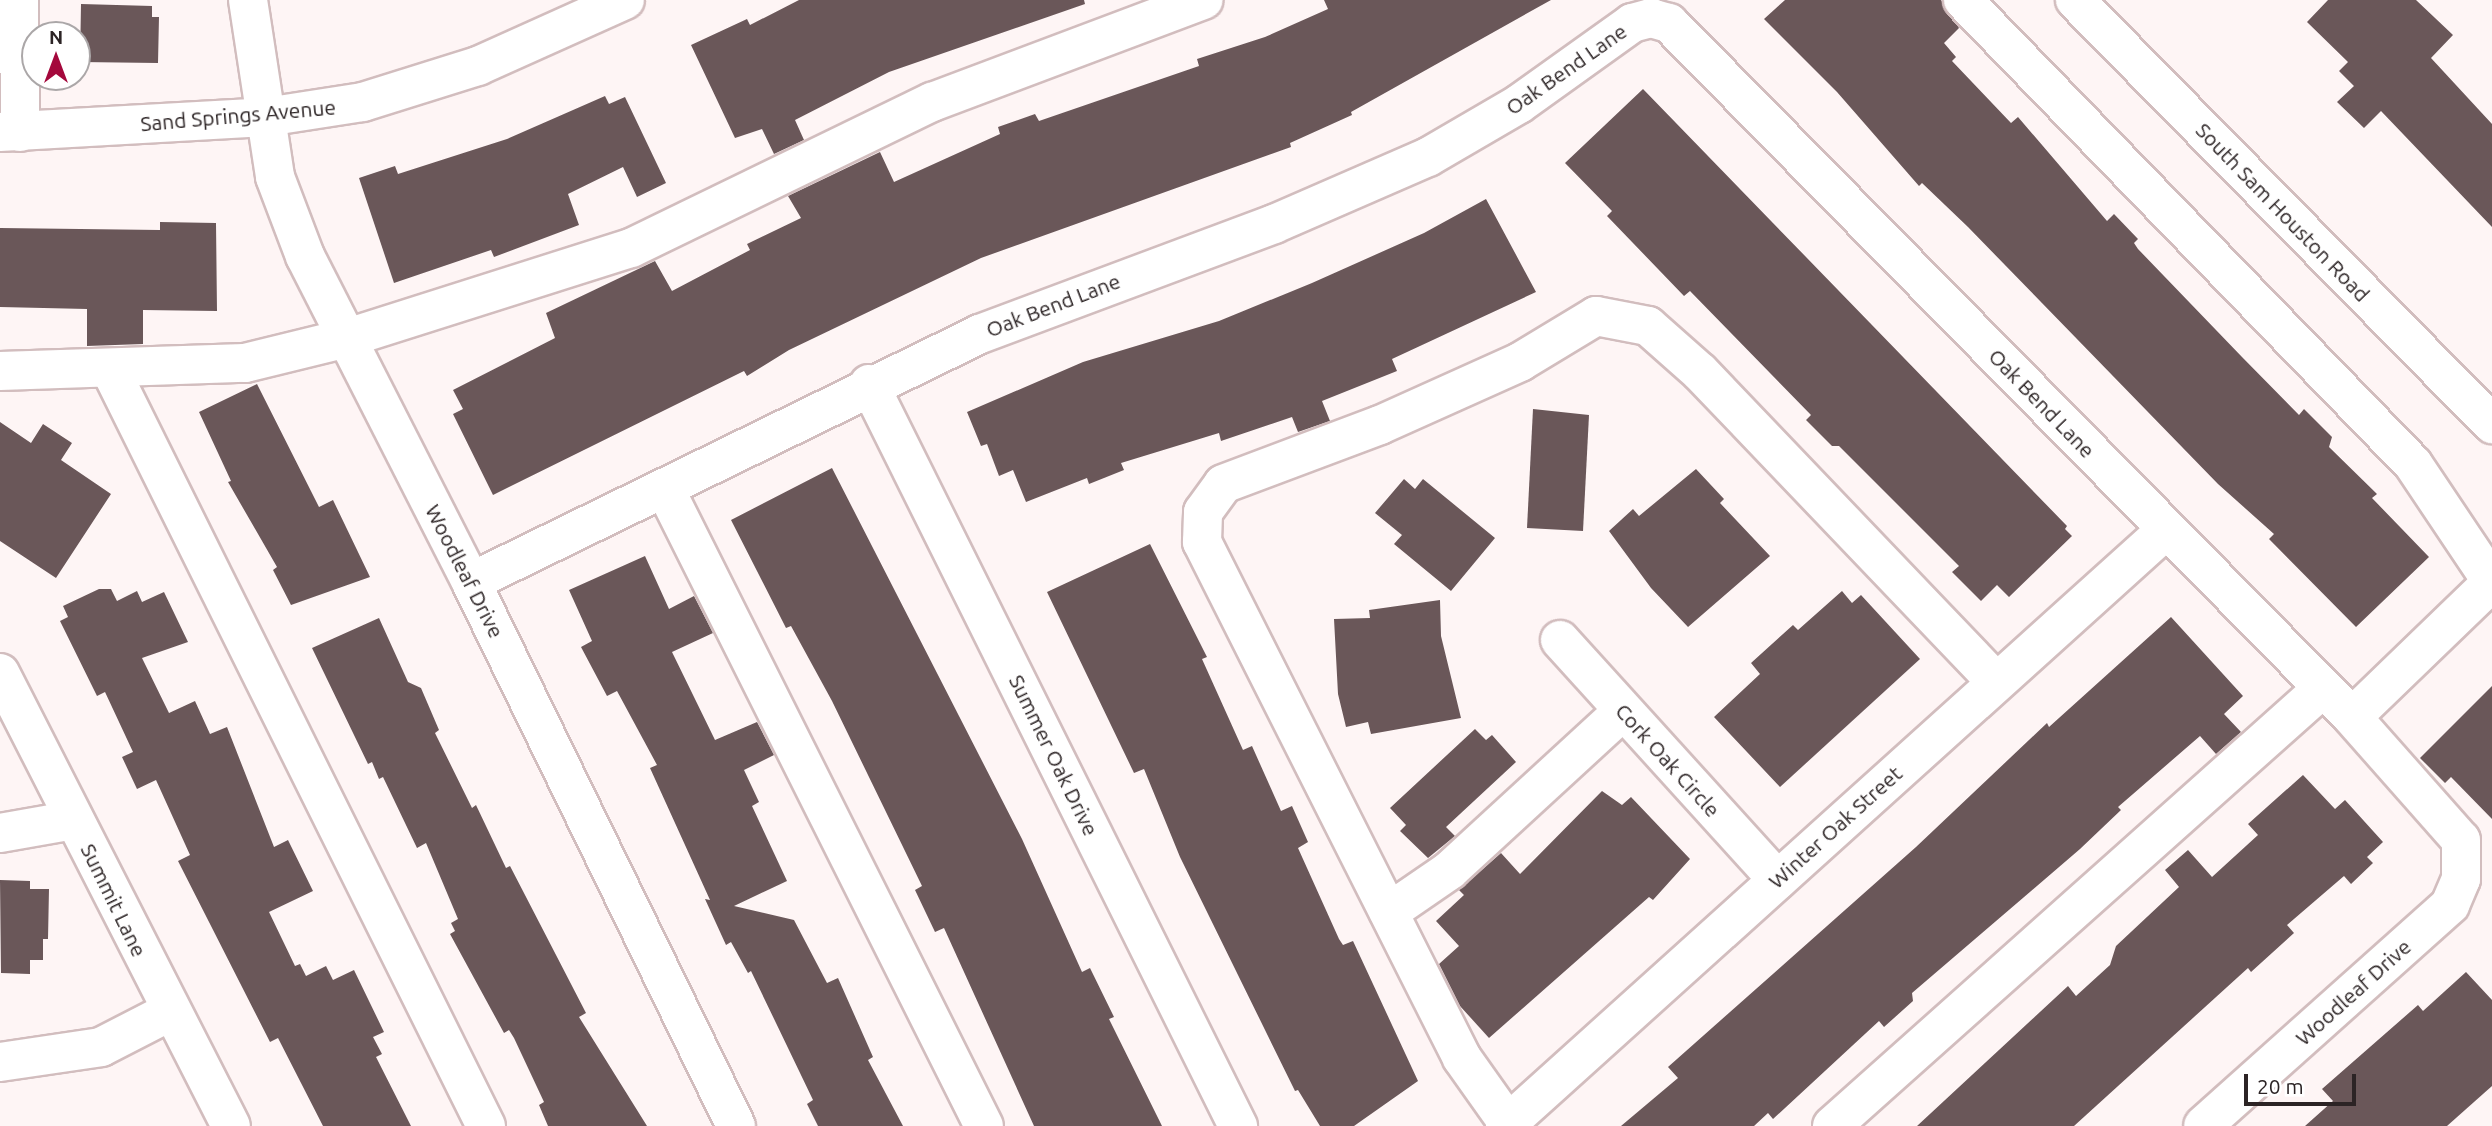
<!DOCTYPE html>
<html>
<head>
<meta charset="utf-8">
<style>
	body { margin:0 }
	#map { position:relative; width:2492px; height:1126px; overflow:hidden; background:#fef5f5; font-family:Ubuntu,sans-serif }
	div>[style] { position:absolute }
	.building>* { inset:0; background:#6a5759 }
	.roads { filter:drop-shadow(2px 0 #d2bdbe) drop-shadow(-2px 0 #d2bdbe) drop-shadow(0 2px #d2bdbe) drop-shadow(0 -2px #d2bdbe) }
	.minor>* { height:38px; margin:-19px; padding:0 19px; transform-origin:19px; border-radius:19px; background:#fff }
	span { translate:-50% -50%; white-space:nowrap; text-align:center; line-height:1.15; -webkit-text-stroke:7px #fff; paint-order:stroke }
	.street-label { font-size:21px; color:#2c2425 }
	.north { position:absolute; left:21px; top:21px; width:70px; height:70px; box-sizing:border-box; background:#fff; border:2px solid #aba7a8; border-radius:50%; rotate:0deg; font-size:19px; font-weight:700; line-height:28px; text-align:center; color:#2c2425 }
	.north::after { content:''; display:block; margin:auto; width:24px; height:32px; background:#a4083c; clip-path:polygon(50% 0,100% 100%,50% 72%,0 100%) }
	.scale { position:absolute; left:2244px; top:1074px; width:112px; height:32px; box-sizing:border-box; border:4px solid #2c2425; border-top:0; padding-left:9px; font-size:21px; line-height:24px; white-space:nowrap; color:#2c2425; -webkit-text-stroke:5px #fff; paint-order:stroke }
</style>
</head>
<body>
<div id="map">
	<div class="building">
		<i style="clip-path:polygon(799px 0,1084px 0,1085px 4px,889px 72px,795px 120px,804px 140px,774px 154px,762px 129px,735px 138px,691px 45px,747px 19px,750px 25px)"></i>
		<i style="clip-path:polygon(1324px 0,1551px 0,1351px 112px,1352px 115px,1290px 143px,1291px 147px,981px 258px,789px 350px,747px 376px,744px 371px,493px 495px,453px 414px,463px 409px,453px 390px,555px 338px,546px 313px,655px 261px,672px 291px,750px 250px,747px 244px,801px 218px,788px 196px,880px 152px,894px 182px,1000px 134px,998px 127px,1035px 114px,1039px 121px,1199px 66px,1197px 59px,1265px 37px,1328px 9px)"></i>
		<i style="clip-path:polygon(1785px 0,1941px 0,1959px 28px,1944px 43px,1956px 57px,1952px 61px,2011px 123px,2018px 117px,2107px 221px,2114px 214px,2138px 239px,2134px 243px,2138px 249px,2242px 357px,2299px 415px,2304px 409px,2332px 437px,2329px 447px,2377px 494px,2372px 498px,2429px 557px,2356px 627px,2269px 539px,2274px 534px,2218px 484px,1968px 227px,1922px 183px,1919px 186px,1837px 92px,1764px 19px)"></i>
		<i style="clip-path:polygon(2328px 0,2416px 0,2453px 35px,2431px 58px,2492px 124px,2492px 227px,2381px 111px,2364px 128px,2337px 102px,2354px 86px,2339px 71px,2348px 62px,2307px 22px)"></i>
		<i style="clip-path:polygon(81px 4px,152px 6px,152px 17px,159px 17px,158px 63px,80px 62px)"></i>
		<i style="clip-path:polygon(1643px 89px,2067px 526px,2065px 529px,2072px 536px,2009px 597px,1997px 585px,1981px 601px,1952px 572px,1959px 566px,1839px 446px,1832px 446px,1806px 420px,1811px 415px,1690px 291px,1684px 296px,1607px 216px,1612px 211px,1565px 163px)"></i>
		<i style="clip-path:polygon(605px 96px,609px 104px,625px 97px,666px 183px,637px 197px,623px 167px,568px 194px,579px 225px,494px 257px,491px 250px,394px 283px,359px 178px,395px 166px,398px 174px,507px 139px)"></i>
		<i style="clip-path:polygon(1486px 199px,1536px 292px,1392px 359px,1397px 371px,1322px 401px,1330px 421px,1298px 432px,1292px 417px,1221px 441px,1219px 433px,1121px 463px,1124px 470px,1089px 484px,1087px 478px,1026px 502px,1013px 470px,999px 476px,987px 444px,981px 446px,967px 412px,1083px 362px,1219px 321px,1312px 283px,1424px 233px)"></i>
		<i style="clip-path:polygon(160px 222px,216px 223px,217px 311px,143px 310px,143px 344px,87px 346px,87px 309px,0 307px,0 228px,160px 230px)"></i>
		<i style="clip-path:polygon(257px 384px,319px 507px,333px 500px,370px 577px,291px 605px,273px 570px,277px 567px,228px 482px,231px 481px,199px 412px)"></i>
		<i style="clip-path:polygon(1533px 409px,1589px 415px,1583px 531px,1527px 528px)"></i>
		<i style="clip-path:polygon(0 422px,31px 443px,43px 424px,72px 443px,61px 460px,111px 494px,56px 578px,0 541px)"></i>
		<i style="clip-path:polygon(832px 468px,1022px 839px,1082px 972px,1090px 968px,1114px 1017px,1109px 1019px,1162px 1126px,1034px 1126px,944px 928px,935px 932px,915px 890px,922px 886px,832px 701px,791px 626px,786px 628px,731px 520px)"></i>
		<i style="clip-path:polygon(1696px 469px,1724px 499px,1720px 503px,1770px 556px,1688px 627px,1651px 588px,1609px 531px,1633px 509px,1639px 516px)"></i>
		<i style="clip-path:polygon(1404px 479px,1415px 489px,1423px 479px,1495px 538px,1451px 591px,1394px 544px,1402px 535px,1375px 513px)"></i>
		<i style="clip-path:polygon(1150px 544px,1207px 657px,1202px 659px,1243px 750px,1252px 746px,1281px 811px,1292px 806px,1308px 842px,1298px 848px,1339px 939px,1343px 945px,1353px 941px,1418px 1081px,1354px 1126px,1320px 1126px,1298px 1090px,1295px 1091px,1180px 857px,1144px 769px,1134px 773px,1047px 592px)"></i>
		<i style="clip-path:polygon(645px 556px,669px 609px,694px 596px,713px 633px,672px 652px,715px 740px,757px 722px,774px 755px,744px 770px,759px 802px,752px 806px,787px 881px,734px 906px,794px 920px,827px 983px,838px 978px,873px 1057px,868px 1060px,903px 1126px,818px 1126px,807px 1104px,813px 1100px,751px 971px,748px 973px,731px 942px,726px 945px,705px 899px,710px 900px,650px 768px,657px 765px,617px 691px,607px 696px,581px 647px,592px 641px,569px 590px)"></i>
		<i style="clip-path:polygon(99px 589px,111px 589px,117px 601px,137px 591px,142px 602px,164px 592px,188px 642px,142px 658px,169px 713px,195px 701px,210px 734px,227px 727px,274px 847px,288px 840px,313px 891px,269px 912px,295px 966px,300px 964px,306px 976px,326px 966px,333px 980px,354px 970px,384px 1032px,373px 1037px,382px 1054px,376px 1057px,411px 1126px,323px 1126px,278px 1038px,270px 1042px,178px 861px,190px 855px,156px 780px,137px 789px,122px 757px,133px 752px,105px 692px,97px 696px,60px 621px,68px 617px,63px 606px)"></i>
		<i style="clip-path:polygon(1842px 591px,1852px 603px,1861px 595px,1920px 659px,1780px 787px,1714px 717px,1760px 674px,1751px 663px,1793px 625px,1798px 630px)"></i>
		<i style="clip-path:polygon(1440px 600px,1441px 636px,1461px 718px,1371px 734px,1368px 722px,1346px 727px,1338px 694px,1334px 619px,1370px 618px,1369px 610px)"></i>
		<i style="clip-path:polygon(2171px 617px,2243px 696px,2224px 714px,2241px 732px,2216px 754px,2200px 736px,2118px 807px,2121px 810px,2080px 849px,1912px 993px,1913px 1001px,1884px 1027px,1879px 1021px,1773px 1119px,1768px 1113px,1754px 1126px,1621px 1126px,1678px 1078px,1668px 1067px,1916px 847px,2047px 723px,2049px 727px)"></i>
		<i style="clip-path:polygon(379px 618px,408px 682px,421px 688px,439px 730px,435px 733px,472px 808px,476px 805px,506px 868px,510px 866px,586px 1013px,579px 1017px,647px 1126px,548px 1126px,539px 1105px,544px 1102px,514px 1038px,509px 1030px,504px 1033px,450px 934px,455px 931px,451px 923px,458px 919px,426px 843px,417px 848px,383px 777px,379px 779px,372px 762px,368px 764px,312px 648px)"></i>
		<i style="clip-path:polygon(2492px 686px,2492px 819px,2451px 777px,2445px 783px,2420px 758px)"></i>
		<i style="clip-path:polygon(1475px 729px,1486px 740px,1492px 735px,1516px 762px,1446px 827px,1455px 836px,1428px 858px,1400px 831px,1406px 825px,1390px 808px)"></i>
		<i style="clip-path:polygon(2303px 775px,2335px 809px,2345px 800px,2383px 842px,2367px 857px,2373px 863px,2351px 884px,2344px 876px,2287px 925px,2294px 933px,2251px 972px,2248px 968px,2074px 1126px,1917px 1126px,2068px 986px,2076px 996px,2110px 965px,2116px 946px,2179px 887px,2165px 870px,2188px 850px,2212px 877px,2258px 835px,2248px 824px)"></i>
		<i style="clip-path:polygon(1602px 791px,1622px 805px,1631px 797px,1690px 859px,1653px 900px,1649px 897px,1489px 1038px,1460px 1006px,1439px 964px,1459px 946px,1436px 921px,1464px 895px,1459px 890px,1501px 853px,1520px 874px)"></i>
		<i style="clip-path:polygon(0 880px,30px 881px,30px 889px,49px 889px,48px 939px,43px 939px,43px 960px,30px 960px,30px 974px,1px 973px)"></i>
		<i style="clip-path:polygon(2466px 972px,2492px 1000px,2492px 1086px,2447px 1126px,2305px 1126px,2333px 1101px,2322px 1089px,2418px 1005px,2423px 1011px)"></i>
	</div>
	<div class="roads">
		<div class="minor">
			<i style="left:19px;top:0;width:132px;rotate:89.6deg"></i>
			<i style="left:248px;top:0;width:179px;rotate:81.3deg"></i>
			<i style="left:275px;top:177px;width:85px;rotate:69.2deg"></i>
			<i style="left:305px;top:256px;width:366px;rotate:63deg"></i>
			<i style="left:471px;top:582px;width:605px;rotate:64.03deg"></i>
			<i style="left:1963px;top:0;width:646px;rotate:45.88deg"></i>
			<i style="left:2413px;top:464px;width:142px;rotate:56.2deg"></i>
			<i style="left:2492px;top:582px;width:194px;rotate:136deg"></i>
			<i style="left:2075px;top:0;width:595px;rotate:45.48deg"></i>
			<i style="left:0;top:132px;width:266px;rotate:-3.2deg"></i>
			<i style="left:266px;top:117px;width:98px;rotate:-8.8deg"></i>
			<i style="left:363px;top:102px;width:121px;rotate:-17.4deg"></i>
			<i style="left:478px;top:66px;width:161px;rotate:-24.2deg"></i>
			<i style="left:0;top:371px;width:245px;rotate:-1.9deg"></i>
			<i style="left:245px;top:363px;width:105px;rotate:-13.8deg"></i>
			<i style="left:347px;top:338px;width:298px;rotate:-17.6deg"></i>
			<i style="left:631px;top:248px;width:335px;rotate:-25.9deg"></i>
			<i style="left:932px;top:102px;width:290px;rotate:-20.6deg"></i>
			<i style="left:111px;top:371px;width:843px;rotate:63.59deg"></i>
			<i style="left:869px;top:384px;width:829px;rotate:63.56deg"></i>
			<i style="left:665px;top:489px;width:712px;rotate:63.4deg"></i>
			<i style="left:471px;top:582px;width:566px;rotate:-25.98deg"></i>
			<i style="left:980px;top:334px;width:314px;rotate:-20.5deg"></i>
			<i style="left:1274px;top:224px;width:168px;rotate:-23.5deg"></i>
			<i style="left:1428px;top:157px;width:105px;rotate:-30.2deg"></i>
			<i style="left:1519px;top:104px;width:139px;rotate:-35.6deg"></i>
			<i style="left:1632px;top:23px;width:20px;rotate:-15deg"></i>
			<i style="left:1651px;top:18px;width:19px;rotate:16deg"></i>
			<i style="left:1669px;top:23px;width:974px;rotate:45.46deg"></i>
			<i style="left:2352px;top:717px;width:164px;rotate:48.5deg"></i>
			<i style="left:2461px;top:840px;width:39px;rotate:90deg"></i>
			<i style="left:2461px;top:879px;width:28px;rotate:113deg"></i>
			<i style="left:2450px;top:905px;width:331px;rotate:138.2deg"></i>
			<i style="left:1560px;top:640px;width:324px;rotate:47.8deg"></i>
			<i style="left:0;top:673px;width:508px;rotate:62.98deg"></i>
			<i style="left:0;top:833px;width:75px;rotate:-10deg"></i>
			<i style="left:1389px;top:912px;width:74px;rotate:-34.5deg"></i>
			<i style="left:1450px;top:870px;width:235px;rotate:-42.6deg"></i>
			<i style="left:0;top:1062px;width:102px;rotate:-8.4deg"></i>
			<i style="left:101px;top:1047px;width:76px;rotate:-27.2deg"></i>
			<i style="left:1508px;top:1123px;width:80px;rotate:-125.3deg"></i>
			<i style="left:1462px;top:1058px;width:578px;rotate:-116.74deg"></i>
			<i style="left:1202px;top:542px;width:30px;rotate:-88deg"></i>
			<i style="left:1203px;top:512px;width:34px;rotate:-54deg"></i>
			<i style="left:1223px;top:484px;width:168px;rotate:-20.6deg"></i>
			<i style="left:1380px;top:425px;width:154px;rotate:-24.2deg"></i>
			<i style="left:1520px;top:362px;width:89px;rotate:-31.2deg"></i>
			<i style="left:1596px;top:316px;width:53px;rotate:10.9deg"></i>
			<i style="left:1648px;top:326px;width:69px;rotate:41.5deg"></i>
			<i style="left:1700px;top:372px;width:427px;rotate:46.3deg"></i>
			<i style="left:1505px;top:1126px;width:890px;rotate:-42.04deg"></i>
			<i style="left:1832px;top:1126px;width:658px;rotate:-41.73deg"></i>
		</div>
	</div>
	<div class="street-label">
		<span style="left:1566px;top:69px;rotate:-35deg">Oak Bend Lane</span>
		<span style="left:238px;top:115px;rotate:-5deg">Sand Springs Avenue</span>
		<span style="left:2283px;top:212px;rotate:46deg">South Sam Houston Road</span>
		<span style="left:1053px;top:305px;rotate:-21deg">Oak Bend Lane</span>
		<span style="left:2042px;top:403px;rotate:46deg">Oak Bend Lane</span>
		<span style="left:465px;top:571px;rotate:63deg">Woodleaf Drive</span>
		<span style="left:1054px;top:755px;rotate:64deg">Summer Oak Drive</span>
		<span style="left:1668px;top:760px;rotate:48deg">Cork Oak Circle</span>
		<span style="left:1835px;top:827px;rotate:-42deg">Winter Oak Street</span>
		<span style="left:114px;top:900px;rotate:64deg">Summit Lane</span>
		<span style="left:2353px;top:992px;rotate:-42deg">Woodleaf Drive</span>
	</div>
	<div class="north">N</div>
	<div class="scale">20 m</div>
</div>
</body>
</html>
